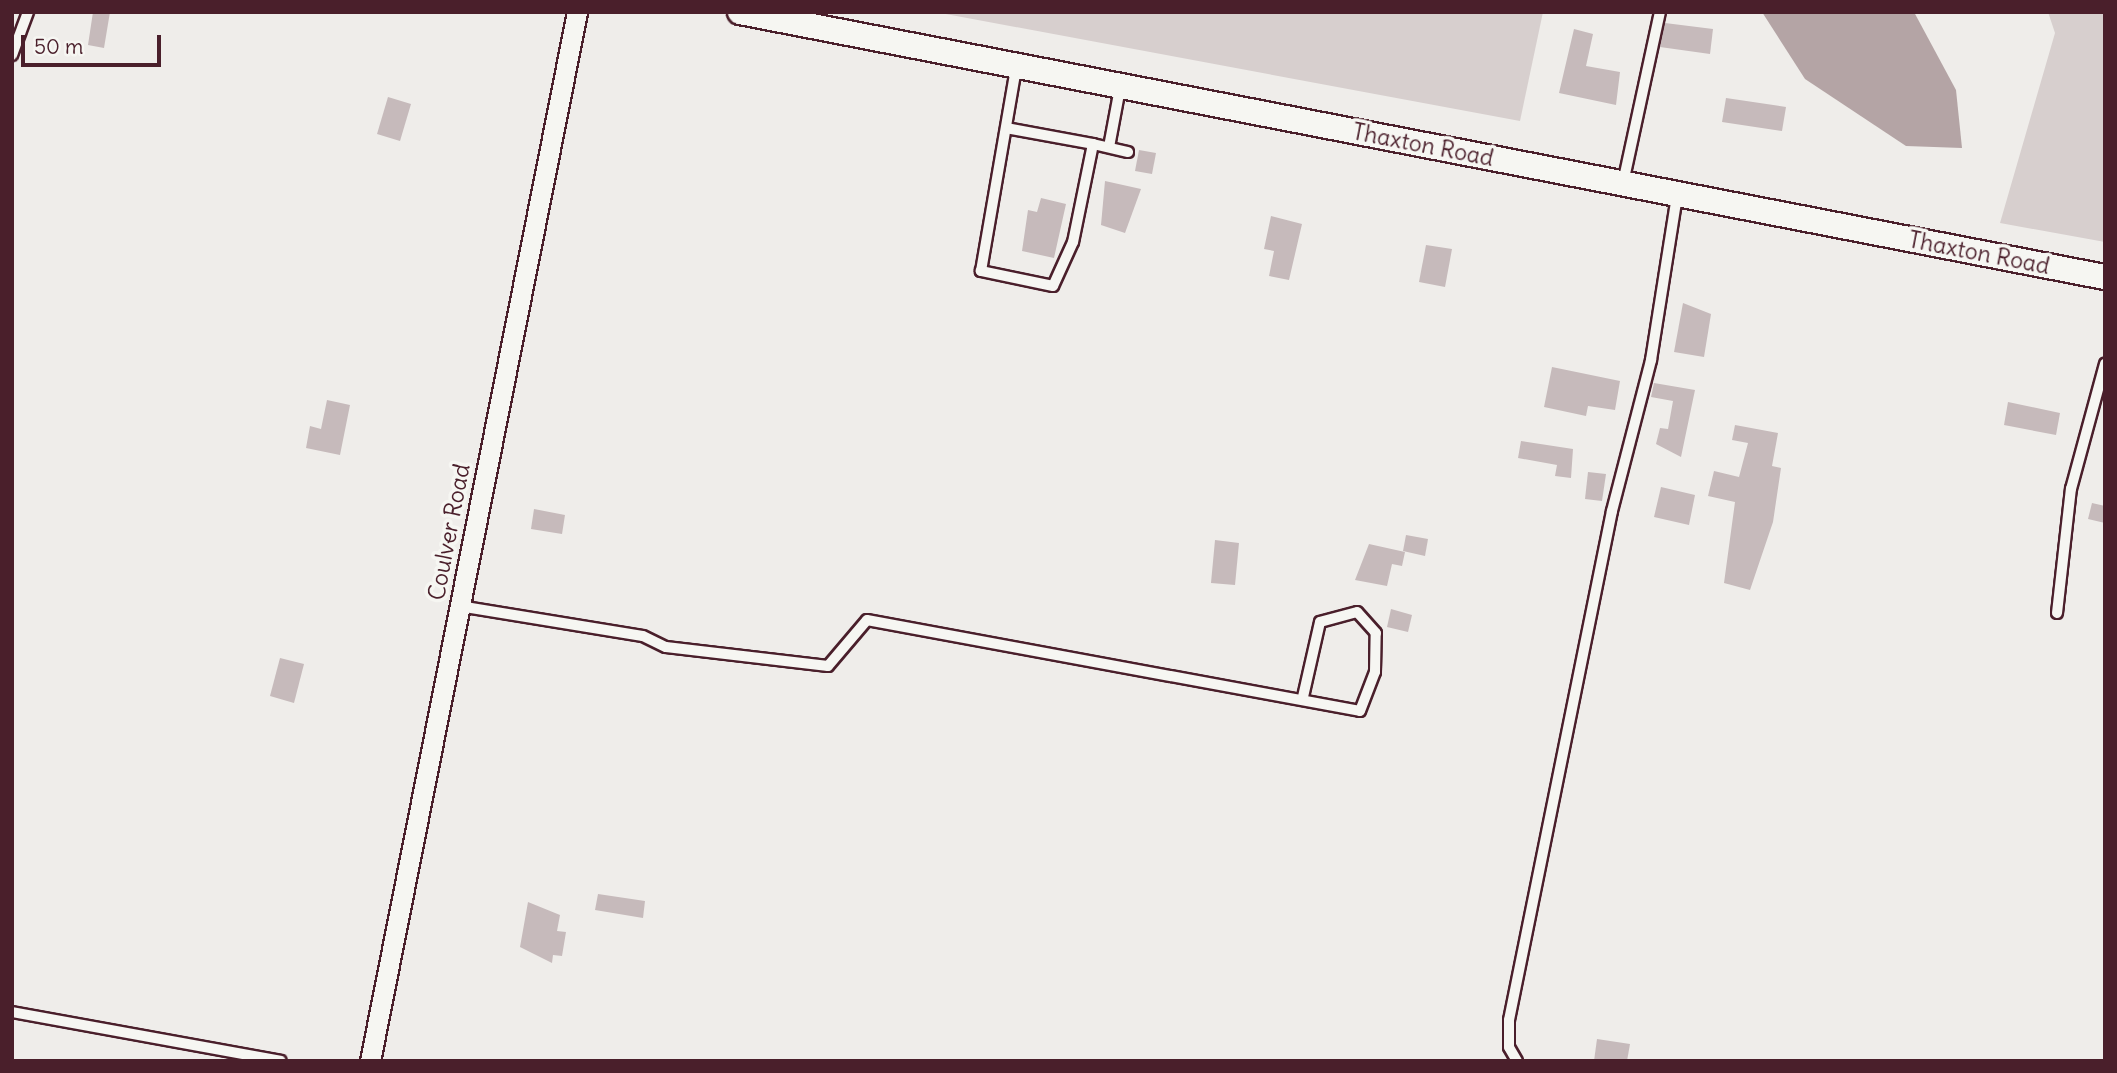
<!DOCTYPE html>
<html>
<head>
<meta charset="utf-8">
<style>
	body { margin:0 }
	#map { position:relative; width:2117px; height:1073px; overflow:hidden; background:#efedea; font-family:Delius,sans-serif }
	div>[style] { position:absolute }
	.green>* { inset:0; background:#d7cfce }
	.water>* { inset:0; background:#b4a4a5 }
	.building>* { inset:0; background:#c6babb }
	.roads { filter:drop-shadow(2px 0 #4a1f2b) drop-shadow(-2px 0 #4a1f2b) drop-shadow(0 2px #4a1f2b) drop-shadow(0 -2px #4a1f2b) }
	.service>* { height:10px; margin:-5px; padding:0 5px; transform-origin:5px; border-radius:5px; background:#f6f6f2 }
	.minor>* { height:19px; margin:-9.5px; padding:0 9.5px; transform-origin:9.5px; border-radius:9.5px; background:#f6f6f2 }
	.tertiary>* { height:24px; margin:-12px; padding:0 12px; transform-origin:12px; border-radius:12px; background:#f6f6f2 }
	span { translate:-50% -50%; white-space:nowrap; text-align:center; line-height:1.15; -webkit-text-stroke:7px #f6f6f2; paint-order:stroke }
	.street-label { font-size:23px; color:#4a1f2b }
	.frame { position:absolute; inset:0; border:14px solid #4a1f2b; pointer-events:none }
	.scale { position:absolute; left:21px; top:35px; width:140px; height:32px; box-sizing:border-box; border:4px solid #4a1f2b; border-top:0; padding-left:9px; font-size:21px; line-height:24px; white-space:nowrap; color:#4a1f2b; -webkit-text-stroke:5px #f6f6f2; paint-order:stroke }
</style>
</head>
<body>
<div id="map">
	<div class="green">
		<i style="clip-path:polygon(935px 12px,1543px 12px,1520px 121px)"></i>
		<i style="clip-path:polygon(2048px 12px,2105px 12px,2105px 242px,2000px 223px,2055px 33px)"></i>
	</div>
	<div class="water">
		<i style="clip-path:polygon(1762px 12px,1914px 12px,1956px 90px,1962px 148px,1906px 146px,1805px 79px)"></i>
	</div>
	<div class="building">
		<i style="clip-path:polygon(93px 12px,110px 12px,104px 48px,88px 45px)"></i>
		<i style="clip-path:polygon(1665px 23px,1713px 29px,1710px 54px,1660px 47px)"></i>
		<i style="clip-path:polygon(1574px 29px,1593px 34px,1586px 66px,1620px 72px,1616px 105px,1559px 93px)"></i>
		<i style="clip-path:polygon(388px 97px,411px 104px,400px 141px,377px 134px)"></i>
		<i style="clip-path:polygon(1726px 98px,1786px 107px,1782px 131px,1722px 122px)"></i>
		<i style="clip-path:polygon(1139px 150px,1156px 153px,1152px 174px,1135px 171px)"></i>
		<i style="clip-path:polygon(1105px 181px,1141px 189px,1125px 233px,1101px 225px)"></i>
		<i style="clip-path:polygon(1041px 198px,1066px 204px,1054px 258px,1022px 251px,1028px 210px,1037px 212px)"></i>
		<i style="clip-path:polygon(1271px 216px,1302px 224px,1289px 280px,1269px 276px,1274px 251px,1264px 249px)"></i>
		<i style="clip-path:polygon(1426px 245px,1452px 249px,1445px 287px,1419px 282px)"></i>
		<i style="clip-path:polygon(1683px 303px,1711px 314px,1704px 357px,1674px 352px)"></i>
		<i style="clip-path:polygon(1552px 367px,1620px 381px,1615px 410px,1588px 406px,1586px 416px,1544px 407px)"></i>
		<i style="clip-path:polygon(1654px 383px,1695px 390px,1681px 457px,1656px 444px,1660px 428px,1668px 429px,1673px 401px,1651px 397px)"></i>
		<i style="clip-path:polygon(327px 400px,350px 405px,340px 455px,306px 448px,310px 426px,321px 429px)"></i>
		<i style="clip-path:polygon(2008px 402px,2060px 413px,2056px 435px,2004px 425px)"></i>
		<i style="clip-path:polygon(1735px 425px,1778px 433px,1772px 466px,1781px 468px,1773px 522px,1750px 590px,1724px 583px,1735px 502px,1708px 496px,1714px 471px,1739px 477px,1748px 443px,1732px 440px)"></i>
		<i style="clip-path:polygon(1521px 441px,1573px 449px,1571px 478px,1555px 476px,1557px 465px,1518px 458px)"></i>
		<i style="clip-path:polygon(1588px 472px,1606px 474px,1602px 501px,1585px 499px)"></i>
		<i style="clip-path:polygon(1661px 487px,1695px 495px,1689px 525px,1654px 517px)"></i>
		<i style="clip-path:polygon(2092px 503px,2105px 506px,2105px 523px,2088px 519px)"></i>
		<i style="clip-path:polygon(534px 509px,565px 515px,562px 534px,531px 529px)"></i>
		<i style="clip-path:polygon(1406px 535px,1428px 539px,1425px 556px,1403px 551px)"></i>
		<i style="clip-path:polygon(1215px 540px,1239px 543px,1235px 585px,1211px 583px)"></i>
		<i style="clip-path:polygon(1369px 544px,1405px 552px,1402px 566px,1392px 564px,1387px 586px,1355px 580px)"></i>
		<i style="clip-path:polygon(1391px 609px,1412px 615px,1408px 632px,1387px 627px)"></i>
		<i style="clip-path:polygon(280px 658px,304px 664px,294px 703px,270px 696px)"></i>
		<i style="clip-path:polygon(598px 894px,645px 901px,643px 918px,595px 910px)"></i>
		<i style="clip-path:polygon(528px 902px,560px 915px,557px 931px,566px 932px,562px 956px,553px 955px,552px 963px,520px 947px)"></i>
		<i style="clip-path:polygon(1597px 1039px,1630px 1044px,1627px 1061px,1594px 1061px)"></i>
	</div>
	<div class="roads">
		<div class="service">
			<i style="left:12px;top:55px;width:46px;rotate:-69.6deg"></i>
			<i style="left:1006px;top:128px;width:88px;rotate:10.4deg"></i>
			<i style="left:1093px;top:144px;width:100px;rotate:101.5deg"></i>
			<i style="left:1073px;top:242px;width:48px;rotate:114.4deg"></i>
			<i style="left:1053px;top:286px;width:74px;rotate:-168.2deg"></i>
			<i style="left:981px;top:271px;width:206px;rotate:-80.2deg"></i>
			<i style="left:1093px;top:144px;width:36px;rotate:13deg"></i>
			<i style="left:1109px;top:147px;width:60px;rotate:-79.4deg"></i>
			<i style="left:1623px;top:183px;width:175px;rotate:-77.8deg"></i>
			<i style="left:459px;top:606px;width:186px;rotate:9.3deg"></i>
			<i style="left:643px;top:636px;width:25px;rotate:26deg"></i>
			<i style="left:666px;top:647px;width:163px;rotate:6.7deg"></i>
			<i style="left:828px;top:666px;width:60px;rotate:-49.7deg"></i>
			<i style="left:867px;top:620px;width:501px;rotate:10.46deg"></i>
			<i style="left:1360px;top:711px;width:42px;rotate:-69deg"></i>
			<i style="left:1375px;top:672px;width:39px;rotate:-89deg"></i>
			<i style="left:1376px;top:633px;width:28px;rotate:-132deg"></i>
			<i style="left:1357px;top:612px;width:38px;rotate:165deg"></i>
			<i style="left:1320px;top:622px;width:77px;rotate:102.8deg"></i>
			<i style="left:2057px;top:613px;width:125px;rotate:-83.6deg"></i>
			<i style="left:2071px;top:489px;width:130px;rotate:-74.8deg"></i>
			<i style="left:12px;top:1012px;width:273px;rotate:10.3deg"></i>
			<i style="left:1517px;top:1061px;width:16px;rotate:-120deg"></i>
			<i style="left:1509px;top:1047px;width:27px;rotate:-90deg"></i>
			<i style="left:1509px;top:1020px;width:519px;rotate:-78.56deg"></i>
			<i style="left:1612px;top:511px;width:156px;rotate:-75.5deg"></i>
			<i style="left:1651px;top:360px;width:167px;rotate:-81deg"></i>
		</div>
		<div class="minor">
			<i style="left:370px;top:1061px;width:1069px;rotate:-78.84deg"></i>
		</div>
		<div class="tertiary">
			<i style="left:740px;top:12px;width:1390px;rotate:10.99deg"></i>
		</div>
	</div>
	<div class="street-label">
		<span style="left:1423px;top:145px;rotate:11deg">Thaxton Road</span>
		<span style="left:1979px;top:253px;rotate:11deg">Thaxton Road</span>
		<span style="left:449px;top:532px;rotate:-79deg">Coulver Road</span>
	</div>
	<div class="frame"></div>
	<div class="scale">50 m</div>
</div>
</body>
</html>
